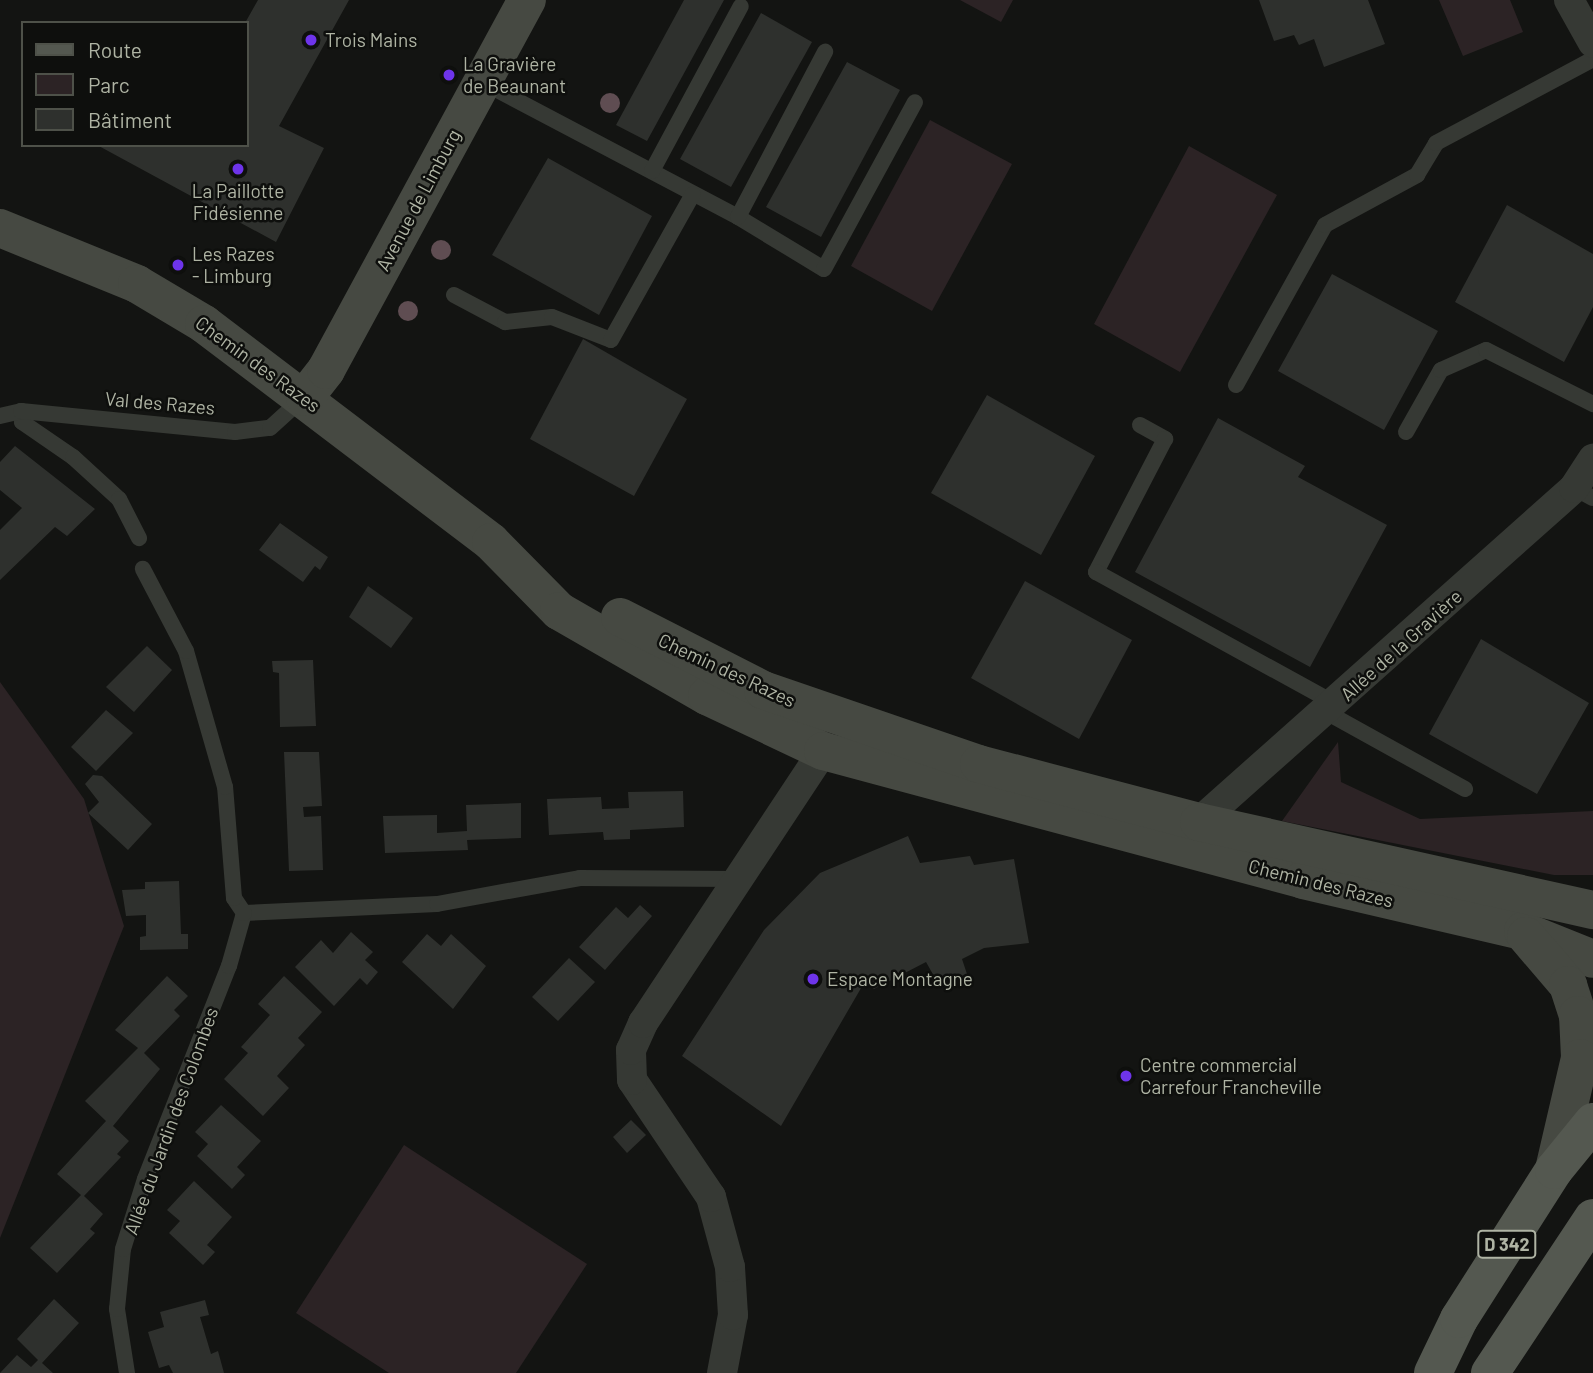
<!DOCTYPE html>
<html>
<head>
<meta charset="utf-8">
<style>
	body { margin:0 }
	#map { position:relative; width:1593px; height:1373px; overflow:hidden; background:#131412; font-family:Barlow,sans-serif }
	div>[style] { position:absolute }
	.green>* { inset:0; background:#2c2325 }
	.building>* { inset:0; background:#2e302d }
	.lane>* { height:16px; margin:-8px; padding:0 8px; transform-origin:8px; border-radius:8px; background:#363934 }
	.street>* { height:30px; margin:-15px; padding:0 15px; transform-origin:15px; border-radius:15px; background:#363934 }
	.secondary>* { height:38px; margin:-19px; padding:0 19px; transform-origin:19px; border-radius:19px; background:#464942 }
	.primary>* { height:38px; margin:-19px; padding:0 19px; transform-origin:19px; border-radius:19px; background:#545850 }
	.trees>* { width:20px; height:20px; margin:-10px; border-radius:50%; background:#5f4d52 }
	.dots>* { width:19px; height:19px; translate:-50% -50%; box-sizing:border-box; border:4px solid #0e0f0d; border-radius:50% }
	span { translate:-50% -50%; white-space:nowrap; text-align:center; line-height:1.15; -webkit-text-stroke:5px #0e0f0d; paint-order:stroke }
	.shield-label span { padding:2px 5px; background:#0e0f0d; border:2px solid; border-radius:5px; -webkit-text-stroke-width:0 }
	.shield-label { font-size:18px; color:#afb4a4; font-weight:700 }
	.poi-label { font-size:19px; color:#afb4a4 }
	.left { translate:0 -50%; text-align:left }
	.street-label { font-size:19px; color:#afb4a4 }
	.legend { position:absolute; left:21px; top:21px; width:228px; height:126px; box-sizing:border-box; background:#0e0f0d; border:2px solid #4e5149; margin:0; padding:9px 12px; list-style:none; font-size:21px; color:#afb4a4 }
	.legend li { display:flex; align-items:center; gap:14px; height:35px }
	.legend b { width:35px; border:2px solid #4e5149 }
</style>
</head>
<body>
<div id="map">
	<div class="green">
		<i style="clip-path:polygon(960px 0,1013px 0,1001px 22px)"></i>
		<i style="clip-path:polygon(1439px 0,1510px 0,1523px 32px,1463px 56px)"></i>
		<i style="clip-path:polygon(930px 120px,1012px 164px,932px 311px,851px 266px)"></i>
		<i style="clip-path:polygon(1189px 146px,1277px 195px,1180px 372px,1094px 324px)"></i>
		<i style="clip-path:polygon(0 682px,84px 799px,124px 926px,0 1238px)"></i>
		<i style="clip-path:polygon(1338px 742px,1341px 782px,1420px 819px,1593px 811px,1593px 875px,1554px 875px,1282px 821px)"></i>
		<i style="clip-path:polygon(404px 1145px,587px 1264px,516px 1373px,389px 1373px,296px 1313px)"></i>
	</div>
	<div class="building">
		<i style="clip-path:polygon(258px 0,349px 0,279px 126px,324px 148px,276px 242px,97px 145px,247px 145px,245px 23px)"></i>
		<i style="clip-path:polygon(684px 0,724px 0,647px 141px,616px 125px)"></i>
		<i style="clip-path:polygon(1259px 0,1368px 0,1385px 44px,1324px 67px,1314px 39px,1299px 45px,1294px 35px,1274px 41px)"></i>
		<i style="clip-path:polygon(761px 13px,812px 42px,731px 187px,680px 159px)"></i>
		<i style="clip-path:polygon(847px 62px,900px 90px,821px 237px,766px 207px)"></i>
		<i style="clip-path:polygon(548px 158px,652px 216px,599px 315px,492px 255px)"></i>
		<i style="clip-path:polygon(1507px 205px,1593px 254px,1593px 307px,1564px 362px,1455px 302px)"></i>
		<i style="clip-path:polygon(1332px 274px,1438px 331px,1384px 430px,1278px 371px)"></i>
		<i style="clip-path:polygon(583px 339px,687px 399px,634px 496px,530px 439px)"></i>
		<i style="clip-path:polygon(987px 395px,1095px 456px,1041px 555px,931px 493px)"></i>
		<i style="clip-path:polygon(1218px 418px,1305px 466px,1298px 477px,1387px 525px,1310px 667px,1135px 572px)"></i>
		<i style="clip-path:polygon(15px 446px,95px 509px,67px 536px,55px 527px,0 580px,0 530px,22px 508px,0 490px,0 462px)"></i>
		<i style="clip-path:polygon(280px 523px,328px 557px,320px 570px,315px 566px,303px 582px,259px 550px)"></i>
		<i style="clip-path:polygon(1025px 581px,1132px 640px,1079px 739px,971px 678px)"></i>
		<i style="clip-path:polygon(368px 586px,413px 618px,391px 648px,349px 617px)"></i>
		<i style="clip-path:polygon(1481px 639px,1589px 703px,1537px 794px,1429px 734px)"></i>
		<i style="clip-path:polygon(147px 646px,172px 670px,134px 712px,106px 687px)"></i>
		<i style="clip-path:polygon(313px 660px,316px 726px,280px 727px,279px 673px,273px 672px,272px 661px)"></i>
		<i style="clip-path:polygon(106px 710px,133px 733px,96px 771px,71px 747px)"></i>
		<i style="clip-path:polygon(284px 752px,319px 752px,322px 806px,303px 807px,304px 817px,321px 816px,323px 870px,289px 871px)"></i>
		<i style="clip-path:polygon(93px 775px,102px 776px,152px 824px,128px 850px,88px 813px,99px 802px,85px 784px)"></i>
		<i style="clip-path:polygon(683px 791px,684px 827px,630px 830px,630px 839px,604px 840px,603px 832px,549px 835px,547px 799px,601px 797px,602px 809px,629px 808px,628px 792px)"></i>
		<i style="clip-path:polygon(521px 803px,521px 838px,467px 840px,468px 850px,385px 853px,383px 816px,437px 815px,437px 833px,467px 831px,466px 805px)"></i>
		<i style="clip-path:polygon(908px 836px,920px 863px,970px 856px,974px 865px,1014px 859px,1029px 943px,984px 948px,962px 959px,967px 974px,939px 985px,926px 962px,874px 989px,864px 983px,781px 1126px,682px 1056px,764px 930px,820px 873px)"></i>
		<i style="clip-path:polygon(179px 881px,181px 934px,188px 934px,188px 949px,140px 950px,140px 937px,146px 936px,146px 915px,126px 916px,122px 890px,145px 889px,145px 882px)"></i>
		<i style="clip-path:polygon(640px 905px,652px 916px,605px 970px,579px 947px,616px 907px,628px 918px)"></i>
		<i style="clip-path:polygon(351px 932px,373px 952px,365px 960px,378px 972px,367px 985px,360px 978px,334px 1006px,295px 967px,321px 940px,333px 953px)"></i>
		<i style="clip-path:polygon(427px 934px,441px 946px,451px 934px,486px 966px,453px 1009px,402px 962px)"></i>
		<i style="clip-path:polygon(569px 958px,595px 982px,558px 1021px,532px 997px)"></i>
		<i style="clip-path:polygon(167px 976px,188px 996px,174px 1010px,180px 1016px,144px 1053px,160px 1069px,113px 1126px,129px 1141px,117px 1154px,121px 1157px,84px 1196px,103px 1214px,90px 1229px,95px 1233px,57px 1273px,30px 1248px,81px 1195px,57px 1174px,106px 1121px,85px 1101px,138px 1048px,115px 1030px)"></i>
		<i style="clip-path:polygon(284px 976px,322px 1012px,298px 1038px,305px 1045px,277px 1076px,289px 1088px,263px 1116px,224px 1079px,248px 1053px,241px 1047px,270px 1015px,258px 1004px)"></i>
		<i style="clip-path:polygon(221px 1105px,261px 1141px,237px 1167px,245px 1175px,232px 1189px,197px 1156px,208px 1144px,195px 1132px)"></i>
		<i style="clip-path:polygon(631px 1120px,646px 1135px,627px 1153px,613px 1137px)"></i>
		<i style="clip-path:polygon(194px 1181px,232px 1217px,207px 1245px,215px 1252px,203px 1265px,169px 1233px,180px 1221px,167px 1210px)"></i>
		<i style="clip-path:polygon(54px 1299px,79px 1323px,42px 1363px,53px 1373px,0 1373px,17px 1355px,31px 1367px,38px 1360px,17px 1339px)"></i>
		<i style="clip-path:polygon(205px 1300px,209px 1315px,200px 1317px,211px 1354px,218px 1351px,224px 1373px,173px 1373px,169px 1365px,159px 1368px,148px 1332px,164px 1327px,160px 1312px)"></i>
	</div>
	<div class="lane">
		<i style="left:482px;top:82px;width:289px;rotate:27.8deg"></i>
		<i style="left:738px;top:217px;width:100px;rotate:31.2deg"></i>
		<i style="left:824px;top:269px;width:190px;rotate:-61.4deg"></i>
		<i style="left:652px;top:171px;width:187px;rotate:-61.7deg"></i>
		<i style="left:738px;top:217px;width:187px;rotate:-62.2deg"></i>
		<i style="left:454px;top:295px;width:58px;rotate:27.9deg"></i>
		<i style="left:505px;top:322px;width:47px;rotate:-6.1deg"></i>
		<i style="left:552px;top:317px;width:63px;rotate:21.3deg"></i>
		<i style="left:611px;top:340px;width:167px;rotate:-60.7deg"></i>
		<i style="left:1236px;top:385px;width:183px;rotate:-60.9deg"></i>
		<i style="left:1325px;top:225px;width:105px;rotate:-28.5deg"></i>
		<i style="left:1417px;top:175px;width:37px;rotate:-59deg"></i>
		<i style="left:1436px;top:143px;width:178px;rotate:-28.1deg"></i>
		<i style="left:21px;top:411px;width:11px;rotate:85deg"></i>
		<i style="left:22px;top:422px;width:62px;rotate:34.5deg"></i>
		<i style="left:73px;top:457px;width:62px;rotate:42.4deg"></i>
		<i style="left:119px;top:499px;width:44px;rotate:62.9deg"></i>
		<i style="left:0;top:416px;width:22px;rotate:-13deg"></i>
		<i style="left:21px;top:411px;width:215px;rotate:5.6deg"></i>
		<i style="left:235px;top:432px;width:35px;rotate:-7deg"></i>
		<i style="left:270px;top:428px;width:45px;rotate:-42.3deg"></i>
		<i style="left:1140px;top:425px;width:29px;rotate:29deg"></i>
		<i style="left:1165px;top:439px;width:150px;rotate:117.4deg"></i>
		<i style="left:1096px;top:572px;width:274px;rotate:28.8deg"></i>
		<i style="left:1406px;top:432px;width:71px;rotate:-60.6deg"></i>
		<i style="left:1441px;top:370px;width:49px;rotate:-24deg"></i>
		<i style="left:1486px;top:350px;width:120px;rotate:26.8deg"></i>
		<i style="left:1574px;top:488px;width:21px;rotate:28deg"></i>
		<i style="left:1326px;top:712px;width:159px;rotate:29deg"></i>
		<i style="left:244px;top:913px;width:193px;rotate:-2.7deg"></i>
		<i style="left:437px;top:904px;width:145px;rotate:-10.3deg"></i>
		<i style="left:580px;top:878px;width:157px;rotate:0.4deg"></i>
		<i style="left:127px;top:1373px;width:65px;rotate:-98.9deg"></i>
		<i style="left:117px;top:1309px;width:60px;rotate:-84.3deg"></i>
		<i style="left:123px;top:1249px;width:73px;rotate:-72.6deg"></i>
		<i style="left:145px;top:1179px;width:229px;rotate:-68.5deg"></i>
		<i style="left:229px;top:966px;width:55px;rotate:-74.2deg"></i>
		<i style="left:244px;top:913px;width:18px;rotate:-124deg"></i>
		<i style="left:234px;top:898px;width:111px;rotate:-94.6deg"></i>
		<i style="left:225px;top:787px;width:141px;rotate:-106deg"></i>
		<i style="left:186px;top:651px;width:93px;rotate:-117.7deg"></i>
	</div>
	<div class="street">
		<i style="left:1569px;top:0;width:49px;rotate:60.8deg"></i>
		<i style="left:1199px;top:822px;width:502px;rotate:-41.69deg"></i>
		<i style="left:1574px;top:488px;width:35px;rotate:-57deg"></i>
		<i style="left:722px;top:1373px;width:59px;rotate:-79.3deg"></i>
		<i style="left:733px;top:1315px;width:48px;rotate:-93.6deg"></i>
		<i style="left:730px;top:1267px;width:73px;rotate:-105.2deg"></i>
		<i style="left:711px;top:1197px;width:141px;rotate:-124deg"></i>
		<i style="left:632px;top:1080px;width:30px;rotate:-92deg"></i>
		<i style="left:631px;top:1050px;width:30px;rotate:-66deg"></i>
		<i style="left:643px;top:1023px;width:326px;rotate:-56.5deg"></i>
	</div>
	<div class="secondary">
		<i style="left:0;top:228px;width:148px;rotate:22.2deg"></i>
		<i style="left:137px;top:284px;width:78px;rotate:30.8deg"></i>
		<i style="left:204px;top:324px;width:360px;rotate:37.2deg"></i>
		<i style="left:491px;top:542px;width:97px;rotate:45.4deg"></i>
		<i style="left:559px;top:611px;width:171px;rotate:29.9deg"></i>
		<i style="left:707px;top:696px;width:128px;rotate:25.4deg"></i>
		<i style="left:823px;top:751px;width:497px;rotate:15deg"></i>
		<i style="left:1303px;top:880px;width:226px;rotate:13.1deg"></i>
		<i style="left:1523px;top:931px;width:75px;rotate:21.8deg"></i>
		<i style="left:305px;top:397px;width:34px;rotate:-52deg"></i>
		<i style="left:326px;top:370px;width:421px;rotate:-61.5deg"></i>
		<i style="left:620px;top:617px;width:161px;rotate:27deg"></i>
		<i style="left:763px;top:690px;width:228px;rotate:18.9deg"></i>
		<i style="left:979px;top:764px;width:228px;rotate:14.8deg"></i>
		<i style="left:1199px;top:822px;width:404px;rotate:12.6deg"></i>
		<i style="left:1526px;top:936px;width:65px;rotate:49.4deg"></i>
		<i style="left:1568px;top:985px;width:32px;rotate:72deg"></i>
		<i style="left:1578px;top:1015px;width:43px;rotate:87.3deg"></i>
		<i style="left:1580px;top:1058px;width:115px;rotate:103.1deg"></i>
	</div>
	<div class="primary">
		<i style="left:1433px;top:1373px;width:60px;rotate:-64.3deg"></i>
		<i style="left:1459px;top:1319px;width:177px;rotate:-57.5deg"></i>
		<i style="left:1554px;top:1170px;width:62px;rotate:-50.9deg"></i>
		<i style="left:1490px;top:1373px;width:186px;rotate:-56.4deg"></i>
	</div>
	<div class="trees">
		<i style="left:610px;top:103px"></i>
		<i style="left:441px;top:250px"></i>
		<i style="left:408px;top:311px"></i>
	</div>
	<div class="dots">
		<i style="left:311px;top:40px;background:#6e34ea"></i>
		<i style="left:449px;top:75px;background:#6e34ea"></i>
		<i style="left:238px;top:169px;background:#6e34ea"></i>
		<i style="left:178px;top:265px;background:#6e34ea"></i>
		<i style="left:813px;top:979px;background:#6e34ea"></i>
		<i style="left:1126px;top:1076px;background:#6e34ea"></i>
	</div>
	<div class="shield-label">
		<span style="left:1507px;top:1244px">D 342</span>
	</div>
	<div class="poi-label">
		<span class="left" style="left:325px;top:40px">Trois Mains</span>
		<span class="left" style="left:463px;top:75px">La Gravière<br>de Beaunant</span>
		<span style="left:238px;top:202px">La Paillotte<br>Fidésienne</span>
		<span class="left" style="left:192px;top:265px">Les Razes<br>- Limburg</span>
		<span class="left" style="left:827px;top:979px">Espace Montagne</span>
		<span class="left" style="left:1140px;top:1076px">Centre commercial<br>Carrefour Francheville</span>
	</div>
	<div class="street-label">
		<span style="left:418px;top:200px;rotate:-62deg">Avenue de Limburg</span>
		<span style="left:258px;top:364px;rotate:36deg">Chemin des Razes</span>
		<span style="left:160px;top:403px;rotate:5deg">Val des Razes</span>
		<span style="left:1401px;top:645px;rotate:-42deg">Allée de la Gravière</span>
		<span style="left:727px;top:670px;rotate:25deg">Chemin des Razes</span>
		<span style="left:1321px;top:883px;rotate:14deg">Chemin des Razes</span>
		<span style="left:171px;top:1121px;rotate:-70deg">Allée du Jardin des Colombes</span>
	</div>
	<ul class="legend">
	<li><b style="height:9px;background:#545850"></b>Route</li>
	<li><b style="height:19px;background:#2c2325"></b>Parc</li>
	<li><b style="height:19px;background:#2e302d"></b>Bâtiment</li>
	</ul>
</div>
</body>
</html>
